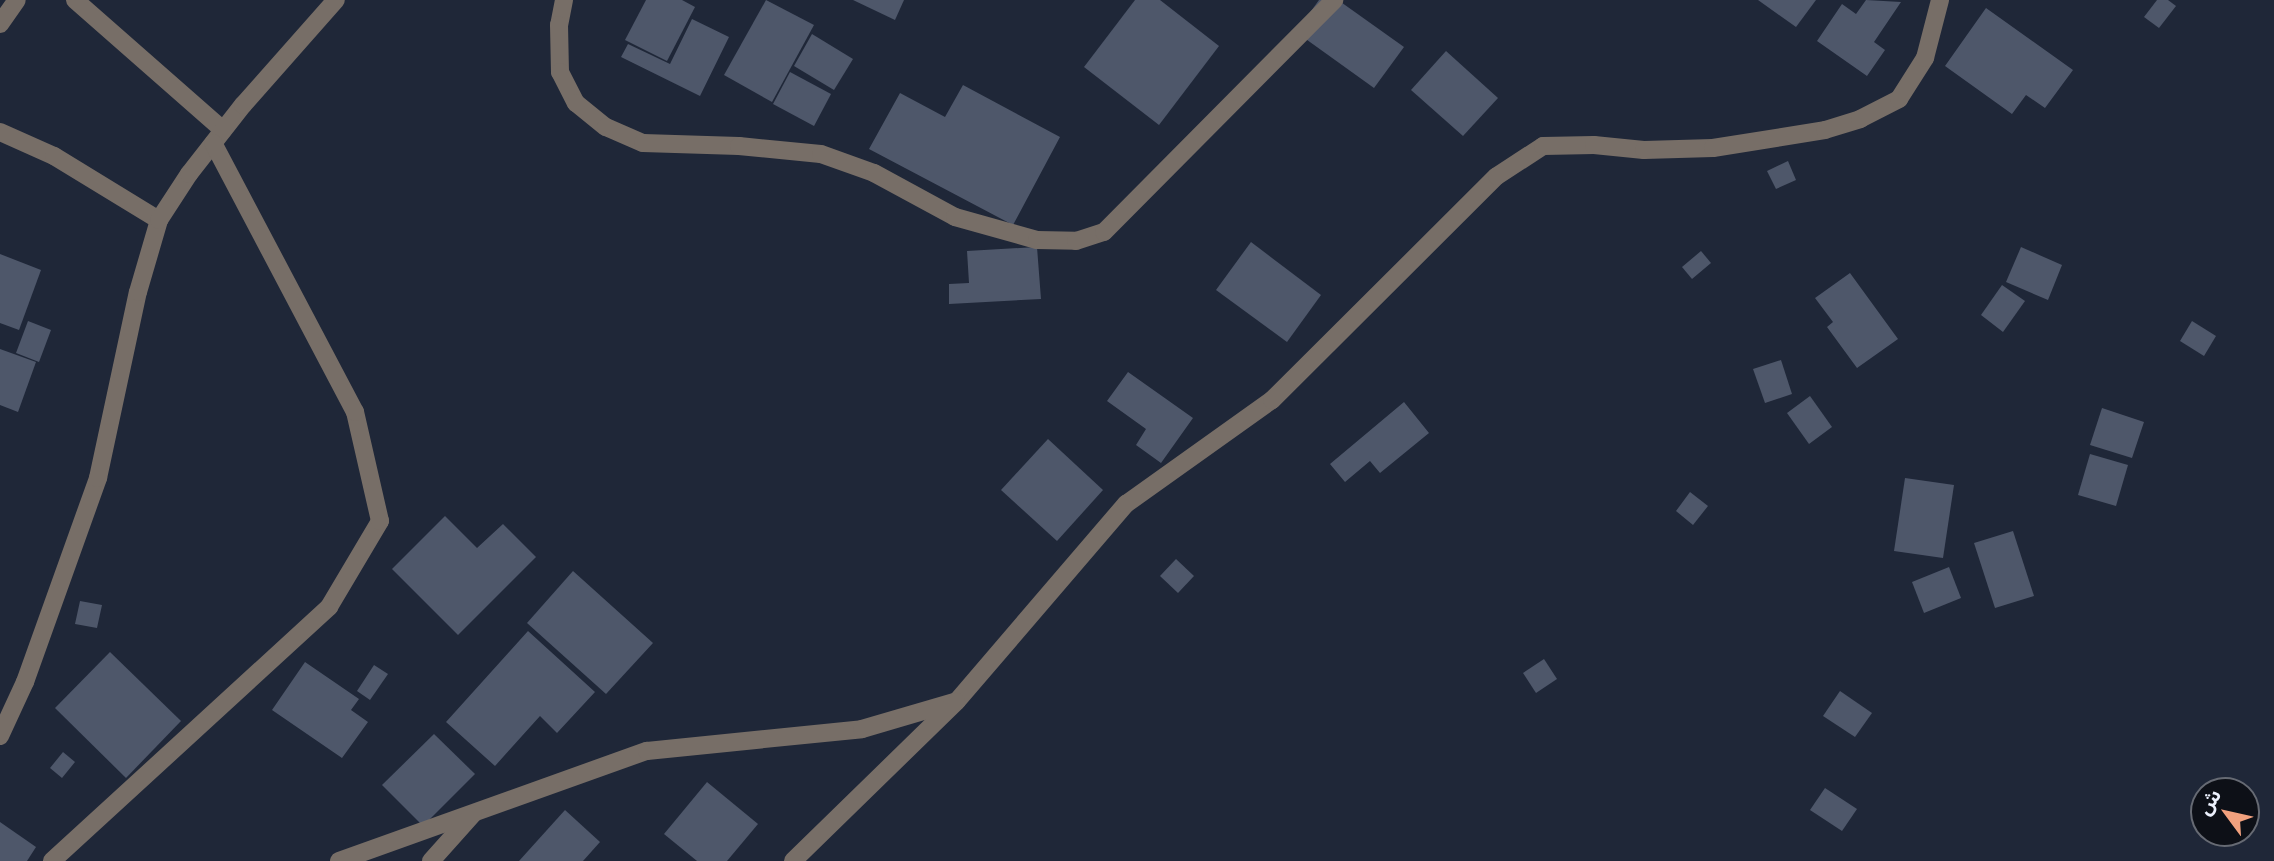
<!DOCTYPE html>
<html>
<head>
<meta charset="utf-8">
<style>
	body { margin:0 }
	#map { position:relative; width:2274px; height:861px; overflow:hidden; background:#1f2738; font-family:"PT Sans Narrow","Noto Sans Arabic",sans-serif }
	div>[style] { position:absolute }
	.building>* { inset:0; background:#4e576a }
	.minor>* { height:18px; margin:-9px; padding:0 9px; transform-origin:9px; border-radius:9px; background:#776e67 }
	span { translate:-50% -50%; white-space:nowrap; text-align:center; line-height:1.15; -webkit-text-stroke:6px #0d1017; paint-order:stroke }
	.north { position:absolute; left:2190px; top:777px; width:70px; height:70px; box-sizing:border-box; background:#0d1017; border:2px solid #666a73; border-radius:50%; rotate:303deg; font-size:19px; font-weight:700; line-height:28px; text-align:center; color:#ecf1fd }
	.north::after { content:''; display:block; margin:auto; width:24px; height:32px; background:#f2a17e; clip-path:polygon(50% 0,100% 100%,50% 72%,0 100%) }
</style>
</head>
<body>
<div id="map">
	<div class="building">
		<i style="clip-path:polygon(646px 0,682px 0,695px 7px,667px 61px,625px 40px)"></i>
		<i style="clip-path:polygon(766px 0,814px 25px,772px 102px,724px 75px)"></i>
		<i style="clip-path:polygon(853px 0,904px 0,895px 20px)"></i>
		<i style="clip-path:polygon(1135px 0,1160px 0,1219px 46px,1159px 125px,1084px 67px)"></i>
		<i style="clip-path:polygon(1319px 0,1338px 0,1404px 47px,1374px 88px,1296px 32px)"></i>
		<i style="clip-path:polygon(1758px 0,1816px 0,1796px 27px)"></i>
		<i style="clip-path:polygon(1866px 0,1901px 2px,1874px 42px,1885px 50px,1867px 76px,1817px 41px,1842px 4px,1856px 14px)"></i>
		<i style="clip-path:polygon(2157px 0,2168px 0,2176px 6px,2159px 28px,2144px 17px)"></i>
		<i style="clip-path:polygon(1986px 8px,2073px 70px,2045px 108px,2026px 95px,2012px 114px,1945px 66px)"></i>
		<i style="clip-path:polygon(692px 19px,729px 37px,700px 96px,621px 57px,628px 44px,670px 64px)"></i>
		<i style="clip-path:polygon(812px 34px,853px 59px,834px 90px,794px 66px)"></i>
		<i style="clip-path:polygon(1446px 51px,1498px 98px,1463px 136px,1411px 90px)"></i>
		<i style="clip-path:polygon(790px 72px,831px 94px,814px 126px,773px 104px)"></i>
		<i style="clip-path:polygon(963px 85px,1060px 137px,1013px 225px,869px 149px,900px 93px,945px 117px)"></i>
		<i style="clip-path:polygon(1788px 161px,1796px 180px,1776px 189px,1767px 171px)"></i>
		<i style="clip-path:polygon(1251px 242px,1321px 295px,1287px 342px,1216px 290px)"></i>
		<i style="clip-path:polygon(1037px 247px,1041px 299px,949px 304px,949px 284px,969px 283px,967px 251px)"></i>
		<i style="clip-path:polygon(2021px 247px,2062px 265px,2048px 300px,2006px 282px)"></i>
		<i style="clip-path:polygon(1701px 251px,1711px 263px,1692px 279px,1682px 267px)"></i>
		<i style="clip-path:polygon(0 254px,41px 270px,19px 330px,0 323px)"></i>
		<i style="clip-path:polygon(1850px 273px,1898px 339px,1857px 368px,1827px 327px,1833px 322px,1815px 298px)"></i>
		<i style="clip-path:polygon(2002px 285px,2025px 301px,2003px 332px,1981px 315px)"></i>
		<i style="clip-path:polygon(28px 321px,51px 330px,39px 362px,16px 353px)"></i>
		<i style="clip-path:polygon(2192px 321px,2216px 336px,2204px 356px,2180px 341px)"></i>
		<i style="clip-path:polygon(0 349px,36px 362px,18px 412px,0 405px)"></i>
		<i style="clip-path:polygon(1781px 360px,1792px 394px,1765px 403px,1753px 369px)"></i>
		<i style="clip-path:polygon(1128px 372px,1193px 418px,1161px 463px,1136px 445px,1146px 429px,1107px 401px)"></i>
		<i style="clip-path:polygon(1810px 396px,1832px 427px,1809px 444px,1787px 413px)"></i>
		<i style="clip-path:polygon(1404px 402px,1429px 433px,1380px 473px,1370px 461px,1345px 482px,1330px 464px)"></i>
		<i style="clip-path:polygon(2102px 408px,2144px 422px,2132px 458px,2090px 445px)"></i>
		<i style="clip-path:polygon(1048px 439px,1103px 490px,1057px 541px,1001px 490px)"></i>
		<i style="clip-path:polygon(2090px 454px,2128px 465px,2116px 506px,2078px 495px)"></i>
		<i style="clip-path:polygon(1905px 478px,1954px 485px,1943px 558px,1894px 551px)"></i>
		<i style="clip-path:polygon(1690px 492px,1708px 506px,1693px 525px,1676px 511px)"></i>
		<i style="clip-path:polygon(445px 516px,477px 548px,503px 524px,536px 557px,458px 635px,392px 569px)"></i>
		<i style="clip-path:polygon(2013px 531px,2034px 596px,1995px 608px,1974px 543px)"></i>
		<i style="clip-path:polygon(1176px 559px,1194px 576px,1178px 593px,1160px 576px)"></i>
		<i style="clip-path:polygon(1949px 567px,1961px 598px,1924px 613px,1912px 582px)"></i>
		<i style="clip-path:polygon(573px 571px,653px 643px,606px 694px,527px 623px)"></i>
		<i style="clip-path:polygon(80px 601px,102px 605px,97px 628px,75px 624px)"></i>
		<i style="clip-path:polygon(528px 631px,595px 692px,557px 733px,540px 716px,495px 766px,446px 722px)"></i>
		<i style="clip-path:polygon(110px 652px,181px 721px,126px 778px,55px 708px)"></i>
		<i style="clip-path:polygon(1544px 659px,1557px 679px,1536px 693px,1523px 673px)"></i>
		<i style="clip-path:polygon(305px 662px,359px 699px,351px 710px,368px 722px,342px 758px,272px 710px)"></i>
		<i style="clip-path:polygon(374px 665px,388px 674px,370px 700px,357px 691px)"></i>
		<i style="clip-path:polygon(1840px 691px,1872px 713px,1855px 737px,1823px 716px)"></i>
		<i style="clip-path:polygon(434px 734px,475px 774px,423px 826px,382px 785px)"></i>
		<i style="clip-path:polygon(63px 752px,75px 762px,62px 778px,50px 768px)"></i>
		<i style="clip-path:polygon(707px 782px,758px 824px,727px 861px,697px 861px,664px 834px)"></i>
		<i style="clip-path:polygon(1825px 788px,1857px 809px,1842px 831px,1810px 810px)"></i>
		<i style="clip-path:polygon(565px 810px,600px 842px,583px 861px,519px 861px)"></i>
		<i style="clip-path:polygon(0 822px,36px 847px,27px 861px,0 861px)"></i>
	</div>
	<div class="minor">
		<i style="left:75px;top:0;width:197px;rotate:41.3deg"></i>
		<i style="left:564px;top:0;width:25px;rotate:101deg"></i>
		<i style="left:559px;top:25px;width:47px;rotate:88.8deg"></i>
		<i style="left:560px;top:72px;width:35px;rotate:63deg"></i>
		<i style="left:576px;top:103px;width:38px;rotate:39deg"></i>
		<i style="left:606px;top:127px;width:40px;rotate:23.4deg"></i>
		<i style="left:643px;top:143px;width:96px;rotate:1.8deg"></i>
		<i style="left:739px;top:146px;width:82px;rotate:5.6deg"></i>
		<i style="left:821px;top:154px;width:56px;rotate:19.7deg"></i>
		<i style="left:874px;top:173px;width:92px;rotate:28.5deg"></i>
		<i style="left:955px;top:217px;width:85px;rotate:15.7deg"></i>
		<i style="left:1037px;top:240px;width:39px;rotate:1deg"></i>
		<i style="left:1076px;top:241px;width:29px;rotate:-18deg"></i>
		<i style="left:1104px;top:232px;width:327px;rotate:-45.2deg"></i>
		<i style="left:0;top:24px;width:29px;rotate:-55deg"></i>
		<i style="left:0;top:132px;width:59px;rotate:24deg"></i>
		<i style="left:54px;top:156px;width:123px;rotate:31.4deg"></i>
		<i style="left:0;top:736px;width:60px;rotate:-65.2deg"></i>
		<i style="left:25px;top:682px;width:217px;rotate:-70.3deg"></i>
		<i style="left:98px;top:478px;width:190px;rotate:-77.9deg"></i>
		<i style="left:138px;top:292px;width:75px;rotate:-73.7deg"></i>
		<i style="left:159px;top:220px;width:55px;rotate:-56.9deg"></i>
		<i style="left:189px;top:174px;width:88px;rotate:-52deg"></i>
		<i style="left:243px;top:105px;width:140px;rotate:-48.5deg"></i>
		<i style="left:52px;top:861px;width:376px;rotate:-42.5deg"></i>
		<i style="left:329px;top:607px;width:100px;rotate:-59.3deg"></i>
		<i style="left:380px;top:521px;width:112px;rotate:-102.9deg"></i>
		<i style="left:355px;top:412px;width:304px;rotate:-117.8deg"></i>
		<i style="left:339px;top:861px;width:327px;rotate:-19.7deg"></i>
		<i style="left:647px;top:751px;width:216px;rotate:-5.8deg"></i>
		<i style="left:862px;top:729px;width:99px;rotate:-16.4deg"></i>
		<i style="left:957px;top:701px;width:260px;rotate:-49.4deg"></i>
		<i style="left:1126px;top:504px;width:179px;rotate:-35.5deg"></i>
		<i style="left:1272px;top:400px;width:317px;rotate:-44.9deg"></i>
		<i style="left:1497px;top:176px;width:55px;rotate:-33.1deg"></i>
		<i style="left:1543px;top:146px;width:51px;rotate:-1.1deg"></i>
		<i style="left:1594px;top:145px;width:50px;rotate:5.7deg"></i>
		<i style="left:1644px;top:150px;width:69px;rotate:-1.7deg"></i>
		<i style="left:1713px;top:148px;width:113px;rotate:-9.1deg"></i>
		<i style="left:1825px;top:130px;width:37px;rotate:-17deg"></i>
		<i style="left:1860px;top:119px;width:44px;rotate:-27.1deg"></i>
		<i style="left:1899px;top:99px;width:49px;rotate:-57.6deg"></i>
		<i style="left:1925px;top:58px;width:60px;rotate:-75.5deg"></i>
		<i style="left:431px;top:861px;width:63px;rotate:-48.2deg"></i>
		<i style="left:793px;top:861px;width:228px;rotate:-44.3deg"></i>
	</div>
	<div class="north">ش</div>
</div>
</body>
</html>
